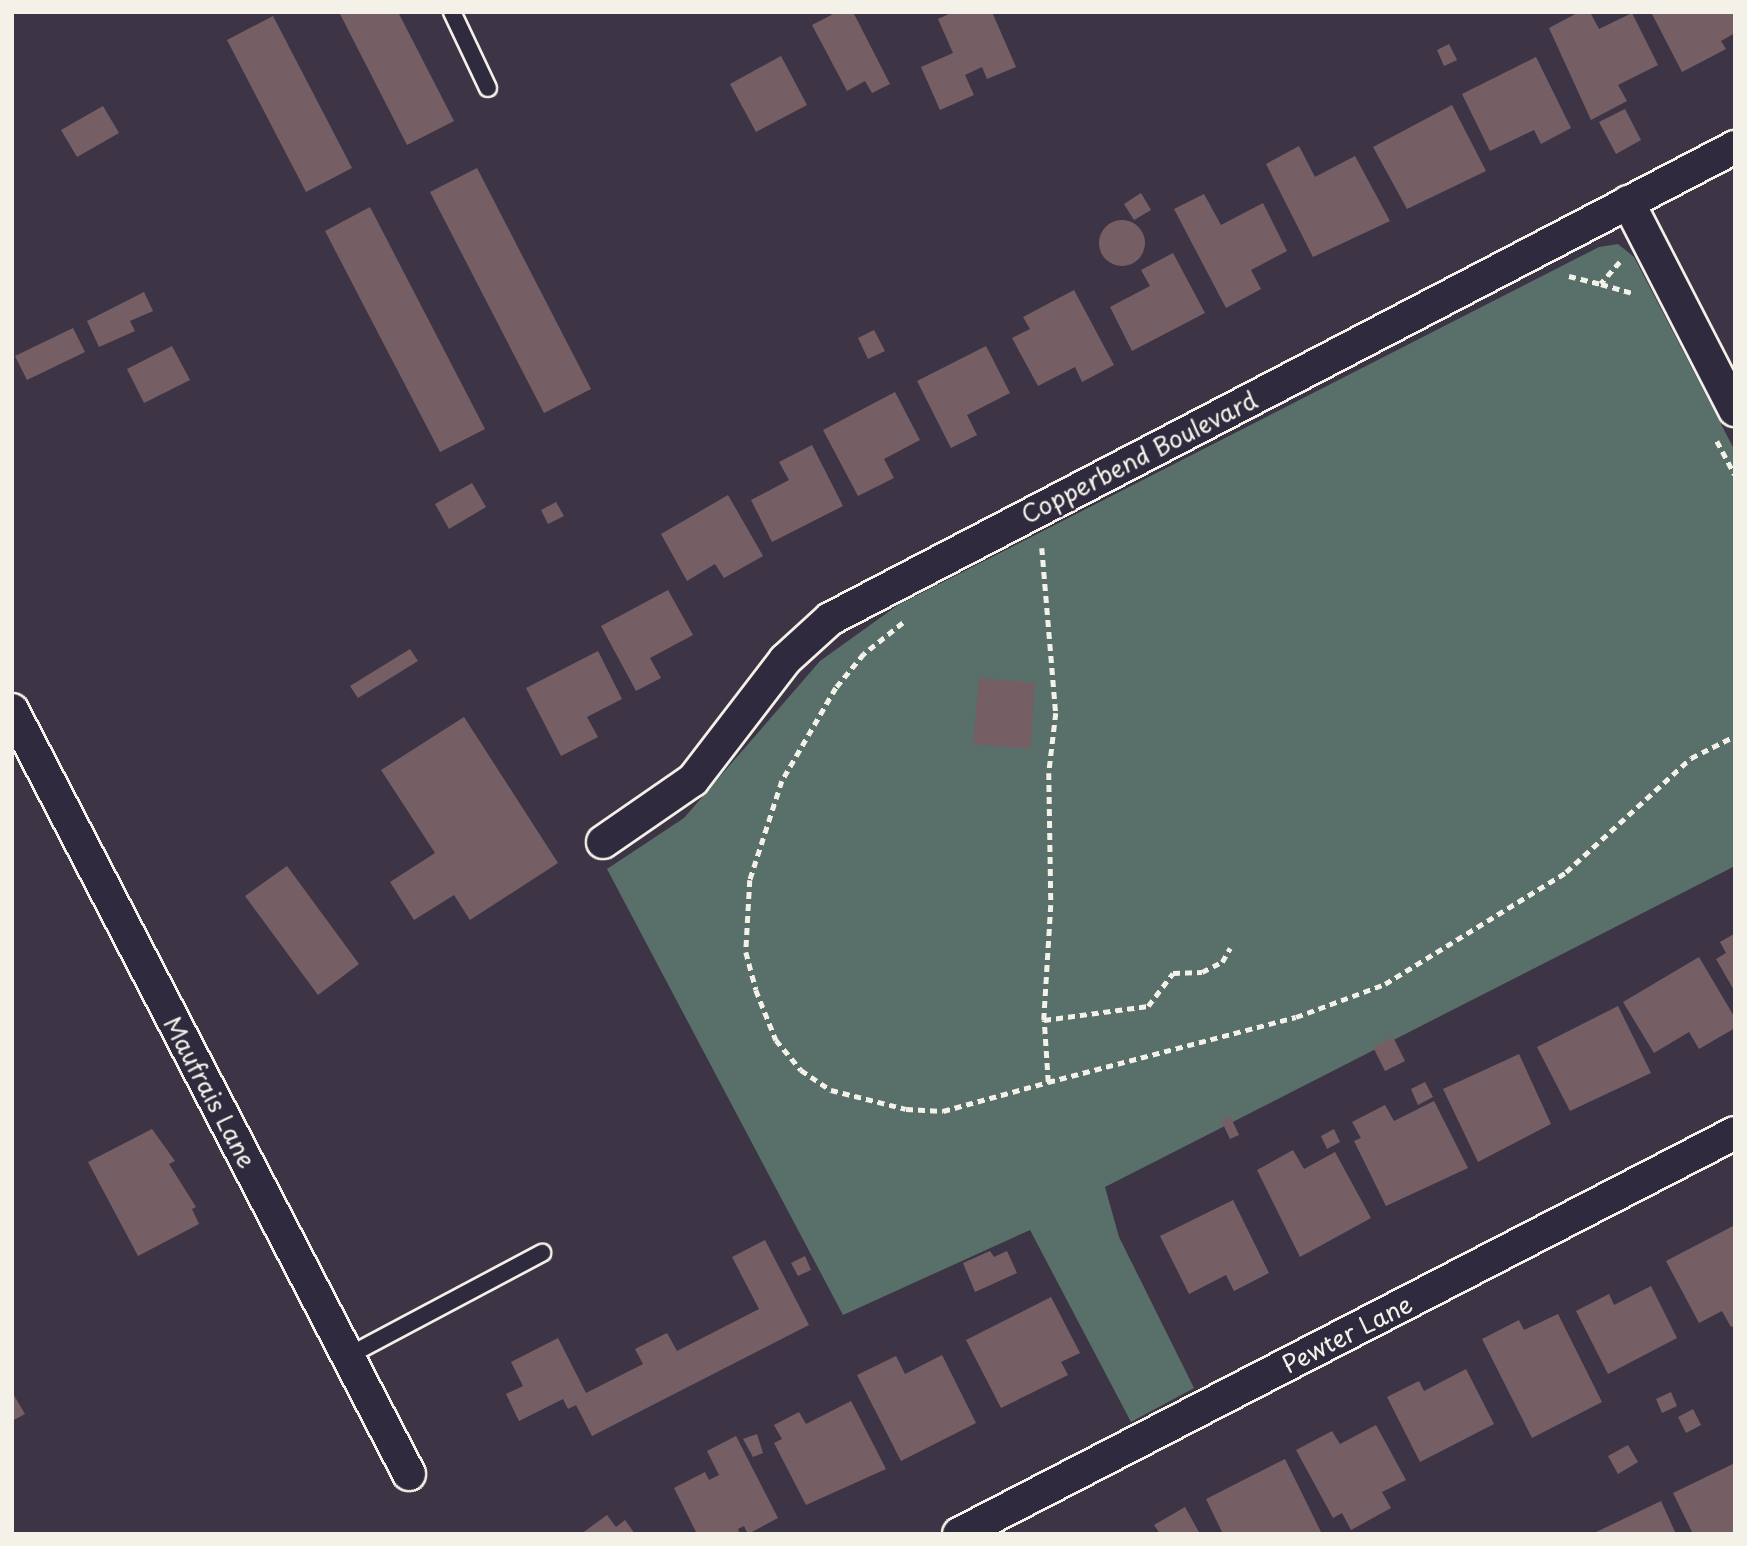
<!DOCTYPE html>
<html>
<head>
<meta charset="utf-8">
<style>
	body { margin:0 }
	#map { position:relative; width:1747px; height:1546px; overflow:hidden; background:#3d3545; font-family:"Playpen Sans",sans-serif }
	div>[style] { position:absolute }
	.green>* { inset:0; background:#596f69 }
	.building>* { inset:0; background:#765f64 }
	.round { border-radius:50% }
	.path>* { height:4.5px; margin-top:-2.25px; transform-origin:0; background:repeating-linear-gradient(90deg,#f4f1e8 0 7px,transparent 0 12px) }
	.roads { filter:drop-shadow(2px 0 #f4f1e8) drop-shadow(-2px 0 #f4f1e8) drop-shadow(0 2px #f4f1e8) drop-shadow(0 -2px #f4f1e8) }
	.lane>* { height:16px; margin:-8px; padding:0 8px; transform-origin:8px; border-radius:8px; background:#2f2a3d }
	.street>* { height:32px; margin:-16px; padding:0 16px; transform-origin:16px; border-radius:16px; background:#2f2a3d }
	span { translate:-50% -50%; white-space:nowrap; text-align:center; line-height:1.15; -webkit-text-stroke:5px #2f2a3d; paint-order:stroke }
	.street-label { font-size:24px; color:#f4f1e8 }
	.frame { position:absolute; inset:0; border:14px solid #f4f1e8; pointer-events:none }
</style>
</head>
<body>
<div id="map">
	<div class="green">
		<i style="clip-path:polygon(1618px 244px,1634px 257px,1735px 451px,1735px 866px,1105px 1187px,1119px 1237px,1194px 1388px,1131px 1422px,1030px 1230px,843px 1315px,607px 869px,684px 818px,820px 661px,898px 605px,1599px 247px)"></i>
	</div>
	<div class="building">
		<i style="clip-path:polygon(339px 12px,398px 12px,454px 121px,407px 145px)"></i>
		<i style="clip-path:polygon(837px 12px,853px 12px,890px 84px,872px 93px,865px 81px,847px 91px,812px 25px)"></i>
		<i style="clip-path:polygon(953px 12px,992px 12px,1016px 67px,987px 79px,982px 67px,965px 75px,974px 95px,940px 110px,921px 67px,953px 53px,938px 19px)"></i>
		<i style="clip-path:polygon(1579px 12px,1590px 12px,1599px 29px,1632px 13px,1658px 65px,1618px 85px,1627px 101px,1591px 120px,1549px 28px)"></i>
		<i style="clip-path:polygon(1651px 12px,1735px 12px,1735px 33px,1721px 41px,1726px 49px,1682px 72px)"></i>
		<i style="clip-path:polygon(273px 16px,352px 168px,306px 192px,227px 40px)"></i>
		<i style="clip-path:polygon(1449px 44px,1457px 60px,1444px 66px,1437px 50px)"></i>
		<i style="clip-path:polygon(781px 56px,807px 105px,756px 132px,730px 84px)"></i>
		<i style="clip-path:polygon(1536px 57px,1571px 128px,1541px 144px,1534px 130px,1490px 151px,1462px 94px)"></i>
		<i style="clip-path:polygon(1452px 105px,1486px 171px,1407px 209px,1373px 147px)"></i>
		<i style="clip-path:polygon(103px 106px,119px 133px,77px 157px,61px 130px)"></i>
		<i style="clip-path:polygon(1625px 109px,1641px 140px,1616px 154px,1599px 122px)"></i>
		<i style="clip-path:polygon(1299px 146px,1315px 177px,1355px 156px,1390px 221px,1313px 257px,1266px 164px)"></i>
		<i style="clip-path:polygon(477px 168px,591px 389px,544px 413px,430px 192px)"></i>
		<i style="clip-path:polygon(1141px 193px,1151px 210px,1134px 220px,1124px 204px)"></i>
		<i style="clip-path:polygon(1204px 194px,1221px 225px,1263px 203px,1287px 251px,1251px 270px,1261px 289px,1226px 308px,1174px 209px)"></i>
		<i style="clip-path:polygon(370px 207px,485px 429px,440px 452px,325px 231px)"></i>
		<i class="round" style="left:1099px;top:220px;width:46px;height:46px"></i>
		<i style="clip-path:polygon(1173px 253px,1205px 313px,1132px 351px,1110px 307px,1150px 286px,1141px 270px)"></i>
		<i style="clip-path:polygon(1074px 290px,1114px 365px,1082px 382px,1075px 367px,1038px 386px,1012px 338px,1030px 329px,1023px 317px)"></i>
		<i style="clip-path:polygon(144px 292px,153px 311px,130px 321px,135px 331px,99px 347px,87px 321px)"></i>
		<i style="clip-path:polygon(73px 328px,85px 352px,27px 380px,15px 356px)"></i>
		<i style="clip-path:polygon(874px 330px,885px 351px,868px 359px,858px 338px)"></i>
		<i style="clip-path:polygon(172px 346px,190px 380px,144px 403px,127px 369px)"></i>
		<i style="clip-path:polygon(986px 346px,1010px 393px,967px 415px,977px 435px,951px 448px,917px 381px)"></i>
		<i style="clip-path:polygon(895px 392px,920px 440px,884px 459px,894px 478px,858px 496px,823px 430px)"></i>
		<i style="clip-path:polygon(812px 445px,843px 506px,772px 542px,751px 500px,789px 480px,779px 462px)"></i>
		<i style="clip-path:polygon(472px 483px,486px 507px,449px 529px,435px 504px)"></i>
		<i style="clip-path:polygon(728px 495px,763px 556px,724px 578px,715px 564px,687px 581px,661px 534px)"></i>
		<i style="clip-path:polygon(556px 502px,564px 516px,548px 524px,541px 510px)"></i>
		<i style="clip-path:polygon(668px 590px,693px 635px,650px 658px,661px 678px,636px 691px,601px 626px)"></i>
		<i style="clip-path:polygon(410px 649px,418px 661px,358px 698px,350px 686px)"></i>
		<i style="clip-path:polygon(598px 651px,622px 699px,587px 717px,598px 737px,561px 756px,526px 688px)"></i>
		<i style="clip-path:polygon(979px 678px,1035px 683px,1030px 749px,973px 744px)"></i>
		<i style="clip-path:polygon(464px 717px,558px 863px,470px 920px,454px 895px,414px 920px,390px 882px,435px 853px,381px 770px)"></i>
		<i style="clip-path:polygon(287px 866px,359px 964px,318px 995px,245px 896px)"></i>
		<i style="clip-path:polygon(1734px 934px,1735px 937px,1735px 992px,1716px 959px,1726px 953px,1720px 942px)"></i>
		<i style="clip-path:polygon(1699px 957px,1735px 1018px,1735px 1028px,1699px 1049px,1689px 1032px,1654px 1053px,1623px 1002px)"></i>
		<i style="clip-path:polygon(1618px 1006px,1651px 1073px,1570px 1111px,1537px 1047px)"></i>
		<i style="clip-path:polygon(1393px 1037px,1405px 1061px,1385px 1071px,1373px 1047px)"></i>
		<i style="clip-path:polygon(1519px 1054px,1551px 1124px,1478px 1162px,1443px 1089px)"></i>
		<i style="clip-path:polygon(1425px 1082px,1433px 1097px,1418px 1105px,1411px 1089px)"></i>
		<i style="clip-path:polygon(1434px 1101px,1468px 1168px,1386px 1206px,1354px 1141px,1361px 1138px,1352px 1122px,1385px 1105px,1394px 1121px)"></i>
		<i style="clip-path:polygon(1230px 1116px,1239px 1135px,1230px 1139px,1221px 1120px)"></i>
		<i style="clip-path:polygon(152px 1129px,175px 1161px,169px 1164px,196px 1207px,192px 1209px,199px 1224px,138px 1256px,88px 1162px)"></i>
		<i style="clip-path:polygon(1334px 1129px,1340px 1142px,1327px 1149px,1321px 1136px)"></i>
		<i style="clip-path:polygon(1293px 1150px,1304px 1169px,1335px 1152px,1371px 1218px,1300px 1257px,1257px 1170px)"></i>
		<i style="clip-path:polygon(1233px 1200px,1269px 1273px,1234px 1291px,1226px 1275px,1189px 1294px,1160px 1236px)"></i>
		<i style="clip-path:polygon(1735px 1225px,1735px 1325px,1731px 1327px,1722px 1311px,1699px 1323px,1666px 1261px)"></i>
		<i style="clip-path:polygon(765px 1240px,809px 1325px,592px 1436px,576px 1405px,568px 1409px,563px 1399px,519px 1421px,506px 1394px,523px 1386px,511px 1362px,558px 1338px,586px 1393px,643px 1364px,635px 1349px,667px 1333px,677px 1351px,759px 1309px,732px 1257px)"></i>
		<i style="clip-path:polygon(990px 1251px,994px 1257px,1007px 1251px,1017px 1273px,975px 1292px,963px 1263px)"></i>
		<i style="clip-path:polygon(805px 1256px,811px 1270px,798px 1276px,791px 1263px)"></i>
		<i style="clip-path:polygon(1651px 1286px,1677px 1338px,1608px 1374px,1576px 1311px,1609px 1294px,1614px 1305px)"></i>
		<i style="clip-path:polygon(1051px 1297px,1080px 1353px,1061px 1362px,1068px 1375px,1001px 1408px,966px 1340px)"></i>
		<i style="clip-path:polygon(1558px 1314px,1602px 1402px,1532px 1438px,1482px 1339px,1519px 1320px,1524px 1330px)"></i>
		<i style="clip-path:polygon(942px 1355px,976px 1423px,901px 1461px,857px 1375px,896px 1356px,905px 1374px)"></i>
		<i style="clip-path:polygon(1466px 1369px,1494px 1424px,1420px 1462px,1387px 1397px,1419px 1381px,1424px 1391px)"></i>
		<i style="clip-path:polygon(12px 1392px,25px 1414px,12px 1421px)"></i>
		<i style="clip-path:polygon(1671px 1392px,1677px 1406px,1662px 1413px,1656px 1399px)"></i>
		<i style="clip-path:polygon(851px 1401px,886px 1469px,806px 1505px,774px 1443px,782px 1439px,774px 1425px,799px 1412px,806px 1424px)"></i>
		<i style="clip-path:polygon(1693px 1409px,1701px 1425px,1686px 1433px,1678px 1417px)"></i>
		<i style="clip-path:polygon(1376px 1425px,1406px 1480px,1382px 1492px,1391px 1508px,1351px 1530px,1342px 1513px,1333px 1518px,1296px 1450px,1332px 1431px,1340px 1444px)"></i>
		<i style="clip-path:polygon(757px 1434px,763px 1453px,753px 1457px,743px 1439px)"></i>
		<i style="clip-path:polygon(736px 1436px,778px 1518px,748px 1534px,744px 1526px,738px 1529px,740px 1534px,697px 1534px,674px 1488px,705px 1472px,709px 1480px,719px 1475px,707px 1451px)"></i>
		<i style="clip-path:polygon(1628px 1445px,1638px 1462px,1618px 1474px,1608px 1456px)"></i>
		<i style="clip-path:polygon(1285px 1459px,1322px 1534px,1223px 1534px,1206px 1499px)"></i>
		<i style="clip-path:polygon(1735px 1463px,1735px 1534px,1693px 1534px,1673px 1493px)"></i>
		<i style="clip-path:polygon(1661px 1501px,1676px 1534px,1592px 1534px)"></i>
		<i style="clip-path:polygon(1185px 1507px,1200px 1534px,1160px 1534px,1154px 1525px)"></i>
		<i style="clip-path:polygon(607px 1515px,616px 1527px,625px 1520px,635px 1534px,581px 1534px)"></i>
	</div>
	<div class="path">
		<i style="left:1620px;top:262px;width:29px;rotate:131deg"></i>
		<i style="left:1601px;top:284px;width:35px;rotate:16deg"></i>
		<i style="left:1569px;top:276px;width:33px;rotate:14deg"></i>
		<i style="left:1717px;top:441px;width:38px;rotate:62deg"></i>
		<i style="left:1042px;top:548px;width:166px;rotate:85.2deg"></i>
		<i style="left:1056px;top:713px;width:60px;rotate:96.7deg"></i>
		<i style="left:1049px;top:773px;width:132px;rotate:89.1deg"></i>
		<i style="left:1051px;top:905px;width:115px;rotate:93.5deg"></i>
		<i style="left:1044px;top:1020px;width:105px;rotate:-7.7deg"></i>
		<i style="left:1148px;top:1006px;width:41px;rotate:-52.9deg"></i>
		<i style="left:1173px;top:973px;width:29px;rotate:-2deg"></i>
		<i style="left:1202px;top:972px;width:22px;rotate:-27deg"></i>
		<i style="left:1222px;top:962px;width:16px;rotate:-60deg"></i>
		<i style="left:903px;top:623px;width:50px;rotate:141.5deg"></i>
		<i style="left:864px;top:654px;width:44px;rotate:129.5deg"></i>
		<i style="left:836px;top:688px;width:108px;rotate:120.1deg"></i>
		<i style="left:782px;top:781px;width:104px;rotate:107.9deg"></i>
		<i style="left:750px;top:880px;width:72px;rotate:93.2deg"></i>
		<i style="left:746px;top:952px;width:39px;rotate:75deg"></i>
		<i style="left:756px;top:990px;width:54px;rotate:68.2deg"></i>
		<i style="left:776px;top:1040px;width:39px;rotate:50deg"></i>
		<i style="left:801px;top:1070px;width:36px;rotate:34deg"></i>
		<i style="left:831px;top:1090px;width:77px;rotate:14.2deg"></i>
		<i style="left:906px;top:1109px;width:37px;rotate:3deg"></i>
		<i style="left:943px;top:1111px;width:109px;rotate:-15.4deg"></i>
		<i style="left:1048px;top:1082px;width:62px;rotate:-93.7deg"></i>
		<i style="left:1048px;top:1082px;width:256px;rotate:-14.7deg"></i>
		<i style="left:1296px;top:1017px;width:95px;rotate:-20.3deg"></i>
		<i style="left:1385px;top:984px;width:213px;rotate:-31.7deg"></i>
		<i style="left:1566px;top:872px;width:169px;rotate:-42.4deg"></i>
		<i style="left:1691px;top:758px;width:49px;rotate:-26.6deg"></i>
	</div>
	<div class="roads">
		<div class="lane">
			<i style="left:452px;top:12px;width:84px;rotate:64.7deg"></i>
			<i style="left:348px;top:1356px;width:220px;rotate:-28deg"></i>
		</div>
		<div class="street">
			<i style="left:1628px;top:202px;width:234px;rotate:62.8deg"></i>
			<i style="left:12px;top:710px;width:861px;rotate:62.54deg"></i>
			<i style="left:603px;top:842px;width:109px;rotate:-34.6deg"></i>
			<i style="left:693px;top:780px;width:151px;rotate:-52.5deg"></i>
			<i style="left:785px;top:660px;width:61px;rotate:-42.3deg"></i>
			<i style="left:830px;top:619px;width:1021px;rotate:-27.54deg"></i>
			<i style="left:959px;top:1534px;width:873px;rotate:-27.33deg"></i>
		</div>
	</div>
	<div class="street-label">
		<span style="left:1139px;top:457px;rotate:-27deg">Copperbend Boulevard</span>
		<span style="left:210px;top:1092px;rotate:62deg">Maufrais Lane</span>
		<span style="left:1347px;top:1334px;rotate:-27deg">Pewter Lane</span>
	</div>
	<div class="frame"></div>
</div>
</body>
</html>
